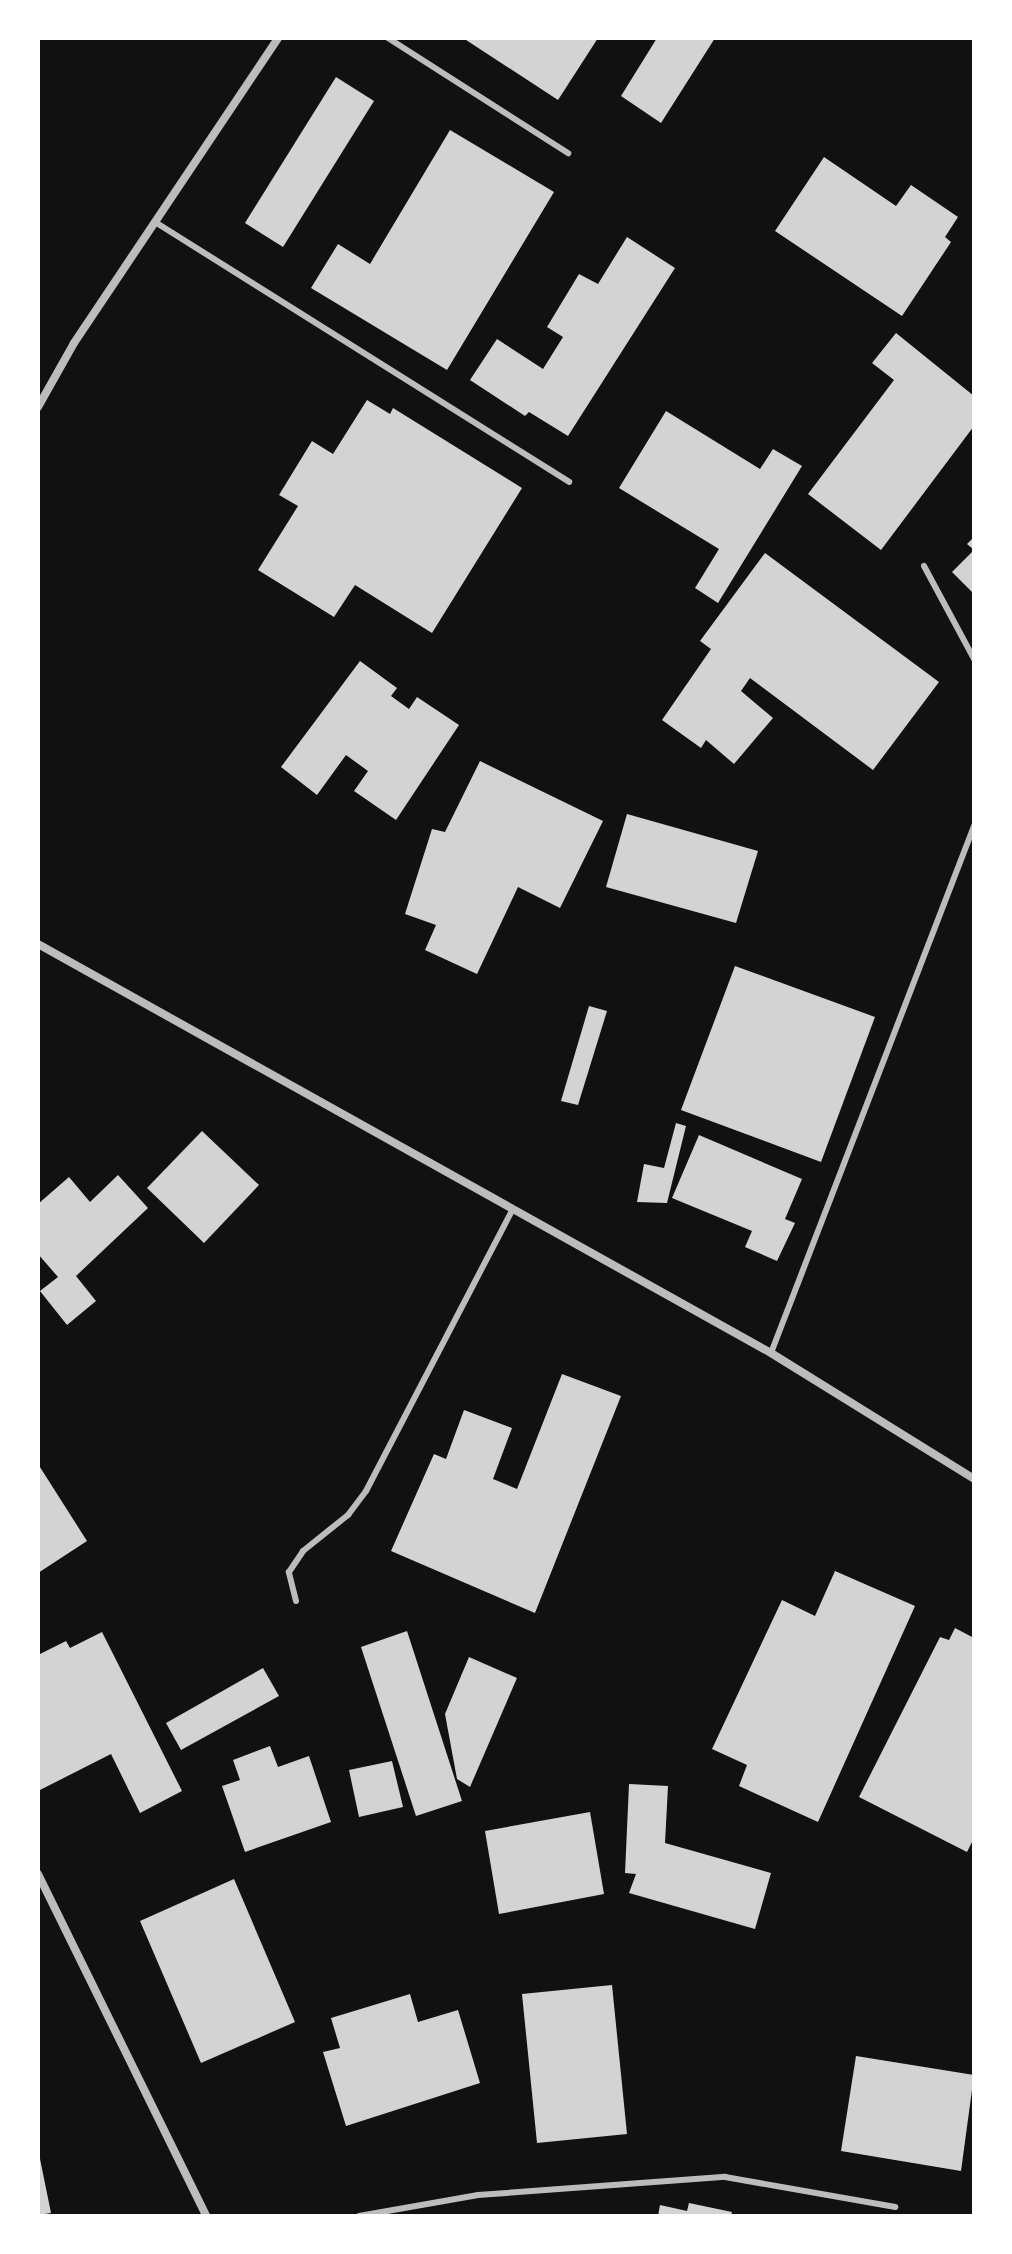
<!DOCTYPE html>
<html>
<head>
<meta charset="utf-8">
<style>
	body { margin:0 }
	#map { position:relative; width:1012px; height:2254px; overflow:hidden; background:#111; font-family:"Nunito Sans",sans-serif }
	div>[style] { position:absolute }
	.building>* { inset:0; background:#d3d3d3 }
	.service>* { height:6px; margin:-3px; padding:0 3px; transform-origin:3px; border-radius:3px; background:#bcbcbc }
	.minor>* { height:8px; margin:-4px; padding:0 4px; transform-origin:4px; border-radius:4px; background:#bcbcbc }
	span { translate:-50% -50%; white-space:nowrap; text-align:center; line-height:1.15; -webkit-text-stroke:6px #fff; paint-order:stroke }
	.frame { position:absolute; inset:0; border:40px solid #fff; pointer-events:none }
</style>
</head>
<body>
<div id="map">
	<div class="building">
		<i style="clip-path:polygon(463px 38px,598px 38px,558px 100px)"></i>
		<i style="clip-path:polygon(657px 38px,715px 38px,661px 123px,621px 96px)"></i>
		<i style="clip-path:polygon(336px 77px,374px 101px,283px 247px,245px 223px)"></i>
		<i style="clip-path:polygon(450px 130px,554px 192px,447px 370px,311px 288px,338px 244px,370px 264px)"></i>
		<i style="clip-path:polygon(824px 157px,896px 206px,911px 185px,958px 217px,945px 237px,951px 242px,902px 316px,775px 231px)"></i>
		<i style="clip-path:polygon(627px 237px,675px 268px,568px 436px,529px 412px,525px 416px,470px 380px,497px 339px,543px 369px,563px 337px,547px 327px,579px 274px,598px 284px)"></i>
		<i style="clip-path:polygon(896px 333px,974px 396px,974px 426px,881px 550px,808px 494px,894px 380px,872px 363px)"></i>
		<i style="clip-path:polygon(367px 400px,390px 414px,393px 408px,522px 488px,432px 633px,355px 585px,334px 617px,258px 570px,298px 506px,279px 495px,312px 441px,333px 454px)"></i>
		<i style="clip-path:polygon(666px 411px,760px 469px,773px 449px,802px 466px,718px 603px,695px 588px,719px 549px,619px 488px)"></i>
		<i style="clip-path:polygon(974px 537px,974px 594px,952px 572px,974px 550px,967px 544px)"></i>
		<i style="clip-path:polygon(765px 553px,939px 682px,873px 770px,750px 678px,741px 691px,773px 718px,734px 764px,706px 740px,701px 748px,662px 720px,711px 649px,700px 641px)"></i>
		<i style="clip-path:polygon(360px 661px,397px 688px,391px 696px,409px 709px,417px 697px,459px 725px,396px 820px,354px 791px,368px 771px,346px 755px,317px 795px,281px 767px)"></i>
		<i style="clip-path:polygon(480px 761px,603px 821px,560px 908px,518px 887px,477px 974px,425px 950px,436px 925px,405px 914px,432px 829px,445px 832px)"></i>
		<i style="clip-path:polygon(627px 814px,758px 851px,736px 923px,606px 887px)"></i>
		<i style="clip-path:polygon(735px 966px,875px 1017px,821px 1162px,681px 1110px)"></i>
		<i style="clip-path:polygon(589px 1006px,607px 1011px,578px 1105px,561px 1101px)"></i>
		<i style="clip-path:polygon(676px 1123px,686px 1126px,667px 1203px,637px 1202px,644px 1164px,664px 1168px)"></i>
		<i style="clip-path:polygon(202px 1131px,259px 1185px,204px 1243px,147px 1188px)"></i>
		<i style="clip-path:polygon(699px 1135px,802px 1179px,785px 1219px,795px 1223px,777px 1261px,745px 1247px,752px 1231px,672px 1198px)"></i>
		<i style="clip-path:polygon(118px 1175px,148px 1208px,76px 1276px,96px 1301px,67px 1325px,40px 1291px,58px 1277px,38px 1254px,38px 1204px,69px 1177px,90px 1202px)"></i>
		<i style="clip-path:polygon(562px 1374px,621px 1396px,535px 1613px,391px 1551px,434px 1454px,446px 1459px,464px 1410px,512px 1428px,493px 1479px,517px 1489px)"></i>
		<i style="clip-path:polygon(38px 1464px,87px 1541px,38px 1573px)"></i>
		<i style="clip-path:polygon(835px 1571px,915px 1606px,818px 1822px,739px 1786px,747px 1765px,712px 1749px,782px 1600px,815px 1616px)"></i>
		<i style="clip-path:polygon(955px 1628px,974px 1638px,974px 1838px,967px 1852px,859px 1797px,940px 1637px,949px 1640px)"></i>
		<i style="clip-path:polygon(407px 1631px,462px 1801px,416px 1816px,361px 1647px)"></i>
		<i style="clip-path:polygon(102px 1632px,182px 1791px,140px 1813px,111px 1754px,38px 1791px,38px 1655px,66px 1641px,70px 1648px)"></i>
		<i style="clip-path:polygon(469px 1657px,517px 1678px,470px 1787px,457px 1779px,445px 1714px)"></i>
		<i style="clip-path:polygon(263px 1668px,279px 1696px,181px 1750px,166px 1723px)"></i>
		<i style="clip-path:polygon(270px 1746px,278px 1767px,309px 1756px,331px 1822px,245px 1852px,222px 1786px,240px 1780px,233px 1760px)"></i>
		<i style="clip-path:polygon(392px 1761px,403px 1807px,359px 1817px,349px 1770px)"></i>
		<i style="clip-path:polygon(629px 1784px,668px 1786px,665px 1843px,771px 1873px,755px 1929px,629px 1893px,636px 1874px,625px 1873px)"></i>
		<i style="clip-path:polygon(590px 1812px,604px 1894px,499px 1914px,485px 1831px)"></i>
		<i style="clip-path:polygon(234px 1879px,295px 2022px,201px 2063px,140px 1921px)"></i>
		<i style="clip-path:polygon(612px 1985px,627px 2134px,537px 2143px,522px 1994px)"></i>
		<i style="clip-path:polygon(410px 1994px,418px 2022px,458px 2010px,480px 2083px,346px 2126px,323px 2052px,340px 2048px,331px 2018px)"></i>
		<i style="clip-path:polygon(856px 2056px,974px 2075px,961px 2171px,841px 2151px)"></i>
		<i style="clip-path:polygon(38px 2149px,51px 2213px,38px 2215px)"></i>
		<i style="clip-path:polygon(689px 2203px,732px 2212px,731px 2216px,658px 2216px,660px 2205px,687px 2211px)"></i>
	</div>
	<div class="service">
		<i style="left:388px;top:38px;width:214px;rotate:32.6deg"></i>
		<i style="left:155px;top:222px;width:489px;rotate:32.1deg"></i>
		<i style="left:924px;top:566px;width:106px;rotate:61.7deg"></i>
		<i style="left:771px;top:1353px;width:565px;rotate:-68.93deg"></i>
		<i style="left:296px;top:1601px;width:30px;rotate:-104deg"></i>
		<i style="left:289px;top:1572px;width:25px;rotate:-56deg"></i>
		<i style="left:303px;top:1551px;width:58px;rotate:-38.7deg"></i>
		<i style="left:348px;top:1515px;width:30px;rotate:-53deg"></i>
		<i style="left:366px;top:1491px;width:318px;rotate:-62.5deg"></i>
		<i style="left:359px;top:2216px;width:121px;rotate:-10deg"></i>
		<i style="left:478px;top:2195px;width:248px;rotate:-4.2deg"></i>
		<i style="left:725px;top:2177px;width:173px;rotate:10deg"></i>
	</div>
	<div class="minor">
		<i style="left:38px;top:407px;width:73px;rotate:-60.6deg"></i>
		<i style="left:74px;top:343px;width:367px;rotate:-56.2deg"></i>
		<i style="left:38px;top:944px;width:839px;rotate:29.16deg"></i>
		<i style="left:771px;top:1353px;width:239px;rotate:31.8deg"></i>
		<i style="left:38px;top:1874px;width:381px;rotate:63.8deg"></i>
	</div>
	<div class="frame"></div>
</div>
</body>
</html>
